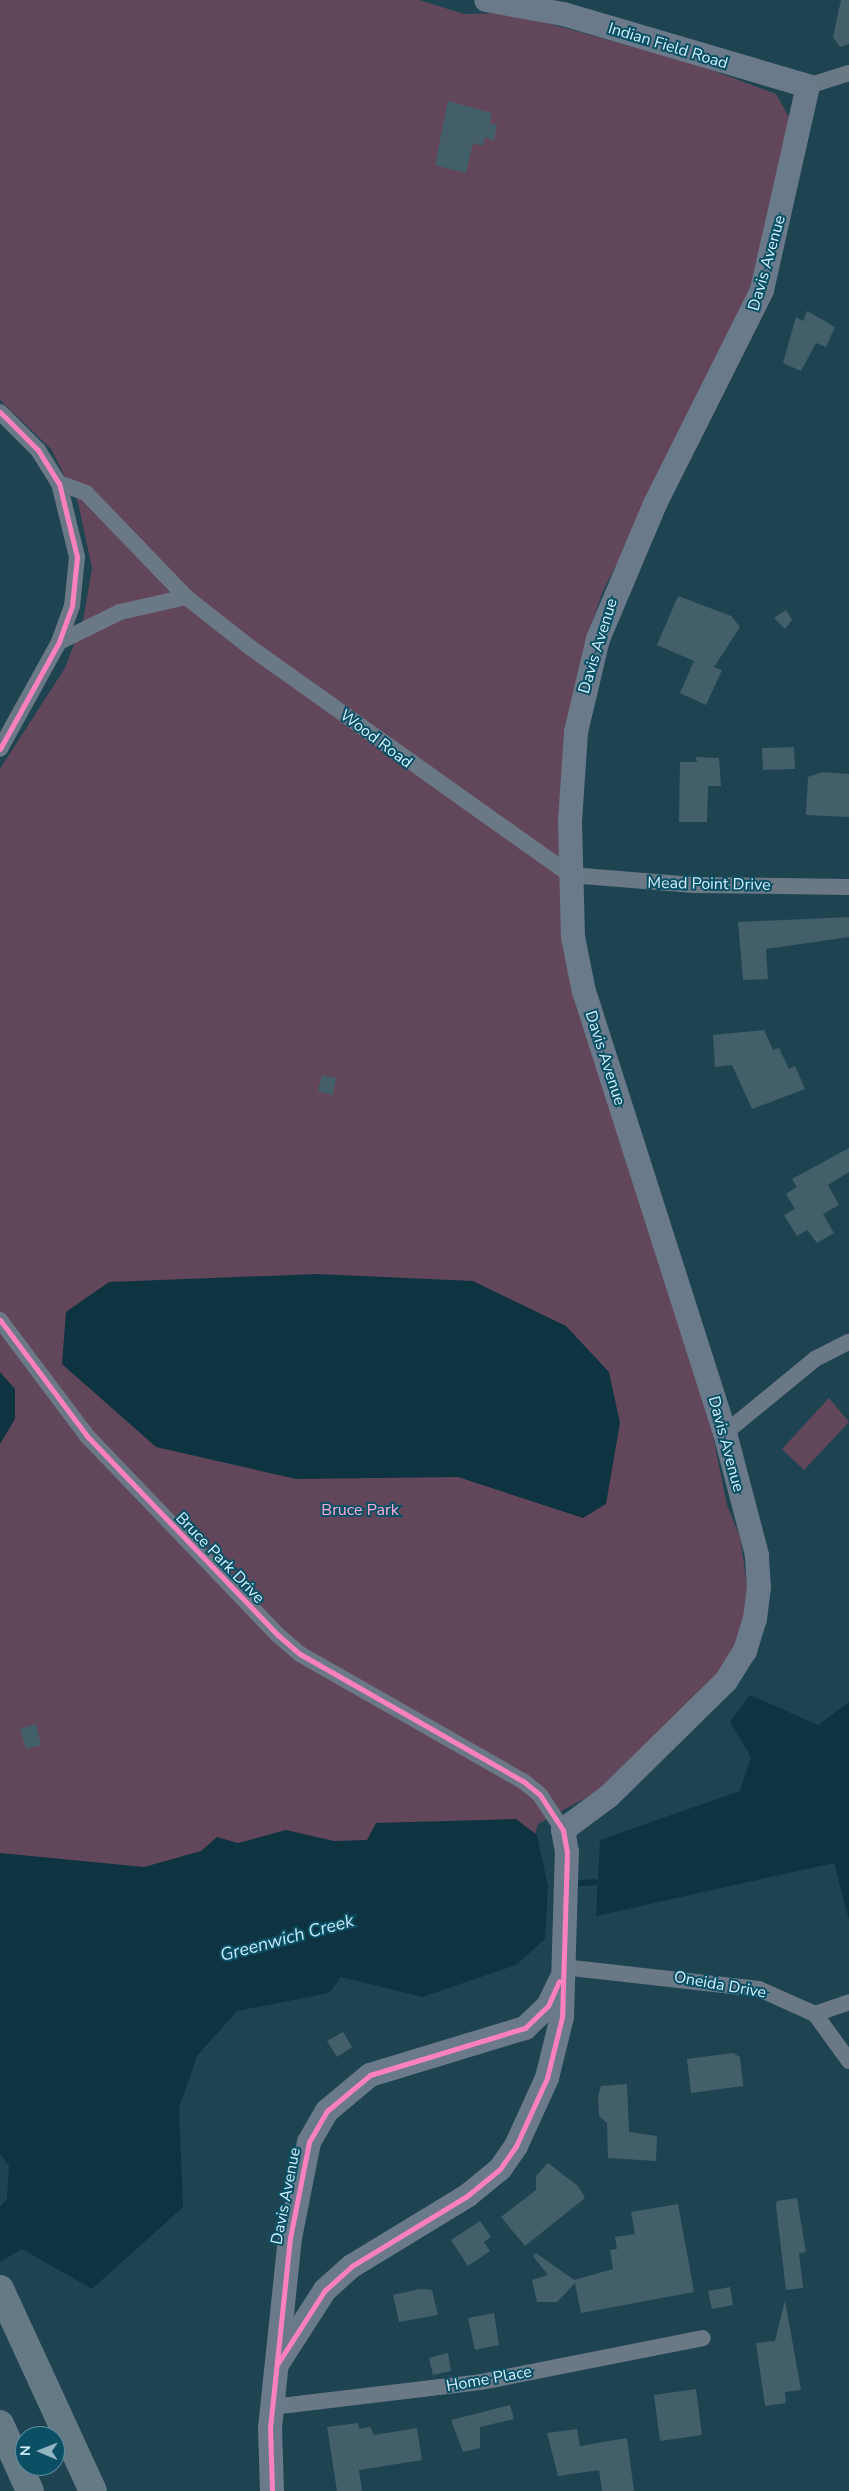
<!DOCTYPE html>
<html>
<head>
<meta charset="utf-8">
<style>
	body { margin:0 }
	#map { position:relative; width:849px; height:2491px; overflow:hidden; background:#1f4451; font-family:"Nunito Sans",sans-serif }
	div>[style] { position:absolute }
	.green>* { inset:0; background:#62475a }
	.water>* { inset:0; background:#0e3341 }
	.stream>* { height:5.5px; margin:-2.75px; padding:0 2.75px; transform-origin:2.75px; border-radius:2.75px; background:#0e3341 }
	.building>* { inset:0; background:#435f6a }
	.minor>* { height:16px; margin:-8px; padding:0 8px; transform-origin:8px; border-radius:8px; background:#6b7987 }
	.secondary>* { height:24px; margin:-12px; padding:0 12px; transform-origin:12px; border-radius:12px; background:#6a7a8a }
	.motorway>* { height:28px; margin:-14px; padding:0 14px; transform-origin:14px; border-radius:14px; background:#667a86 }
	.cycleway>* { height:5px; margin:-2.5px; padding:0 2.5px; transform-origin:2.5px; border-radius:2.5px; background:#ff80c0 }
	span { translate:-50% -50%; white-space:nowrap; text-align:center; line-height:1.15; -webkit-text-stroke:4px #0b4f65; paint-order:stroke }
	.street-label { font-size:16px; color:#d2f0fd }
	.park-label { font-size:16px; color:#feacd8 }
	.water-label { font-size:18px; color:#c3e7f7; font-style:italic }
	.north { position:absolute; left:15px; top:2426px; width:50px; height:50px; box-sizing:border-box; background:#0b4f65; border:1px solid #5b8fa2; border-radius:50%; rotate:271deg; font-size:14px; font-weight:700; line-height:20px; text-align:center; color:#d2f0fd }
	.north::after { content:''; display:block; margin:auto; width:18px; height:22px; background:#93b4c1; clip-path:polygon(50% 0,100% 100%,50% 72%,0 100%) }
</style>
</head>
<body>
<div id="map">
	<div class="green">
		<i style="clip-path:polygon(0 0,419px 0,464px 14px,511px 13px,695px 64px,776px 94px,789px 117px,756px 273px,737px 325px,602px 593px,585px 646px,562px 900px,711px 1426px,727px 1505px,740px 1537px,749px 1598px,738px 1641px,723px 1668px,598px 1791px,538px 1824px,530px 1852px,0 1982px,0 769px,65px 668px,83px 621px,92px 568px,78px 502px,51px 449px,0 400px)"></i>
		<i style="clip-path:polygon(829px 1398px,849px 1422px,804px 1470px,782px 1449px)"></i>
	</div>
	<div class="water">
		<i style="clip-path:polygon(318px 1274px,473px 1281px,566px 1326px,609px 1372px,620px 1423px,606px 1504px,583px 1518px,458px 1477px,296px 1479px,156px 1447px,62px 1364px,66px 1312px,109px 1282px)"></i>
		<i style="clip-path:polygon(0 1372px,15px 1389px,15px 1419px,0 1444px)"></i>
		<i style="clip-path:polygon(750px 1695px,818px 1725px,849px 1702px,849px 1920px,834px 1863px,596px 1916px,600px 1840px,740px 1791px,751px 1757px,730px 1722px)"></i>
		<i style="clip-path:polygon(516px 1819px,537px 1835px,548px 1886px,545px 1939px,516px 1965px,422px 1997px,341px 1977px,329px 1993px,237px 2011px,197px 2056px,179px 2108px,183px 2207px,92px 2289px,22px 2249px,0 2262px,0 2207px,7px 2199px,9px 2166px,0 2154px,0 1853px,144px 1867px,201px 1851px,217px 1837px,238px 1843px,286px 1830px,334px 1841px,367px 1840px,376px 1823px)"></i>
	</div>
	<div class="stream">
		<i style="left:572px;top:1884px;width:23px;rotate:-5deg"></i>
	</div>
	<div class="building">
		<i style="clip-path:polygon(841px 0,849px 0,849px 44px,840px 47px,833px 37px)"></i>
		<i style="clip-path:polygon(448px 101px,492px 113px,490px 123px,497px 125px,494px 141px,485px 137px,482px 146px,473px 143px,466px 173px,435px 165px)"></i>
		<i style="clip-path:polygon(807px 311px,835px 327px,826px 347px,816px 343px,801px 371px,783px 363px,796px 317px,803px 321px)"></i>
		<i style="clip-path:polygon(678px 596px,731px 616px,740px 627px,714px 667px,722px 670px,706px 705px,680px 693px,694px 661px,657px 645px)"></i>
		<i style="clip-path:polygon(786px 610px,792px 620px,785px 629px,774px 618px)"></i>
		<i style="clip-path:polygon(794px 747px,795px 769px,763px 770px,762px 748px)"></i>
		<i style="clip-path:polygon(696px 757px,719px 758px,721px 786px,708px 786px,707px 822px,679px 822px,680px 762px,697px 762px)"></i>
		<i style="clip-path:polygon(823px 772px,849px 774px,849px 817px,806px 815px,808px 777px)"></i>
		<i style="clip-path:polygon(849px 917px,849px 937px,766px 949px,768px 979px,743px 980px,738px 922px)"></i>
		<i style="clip-path:polygon(764px 1030px,773px 1050px,779px 1048px,789px 1069px,795px 1066px,805px 1089px,752px 1109px,732px 1065px,715px 1067px,713px 1035px)"></i>
		<i style="clip-path:polygon(322px 1075px,336px 1078px,333px 1095px,318px 1091px)"></i>
		<i style="clip-path:polygon(849px 1148px,849px 1172px,828px 1185px,839px 1205px,823px 1214px,834px 1233px,817px 1243px,807px 1230px,797px 1236px,784px 1215px,795px 1209px,786px 1194px,797px 1187px,792px 1179px)"></i>
		<i style="clip-path:polygon(36px 1724px,41px 1745px,26px 1749px,20px 1729px)"></i>
		<i style="clip-path:polygon(343px 2032px,352px 2047px,337px 2057px,327px 2041px)"></i>
		<i style="clip-path:polygon(733px 2053px,740px 2057px,743px 2086px,691px 2093px,687px 2059px)"></i>
		<i style="clip-path:polygon(627px 2084px,629px 2132px,657px 2136px,656px 2161px,608px 2158px,607px 2123px,599px 2116px,598px 2096px,601px 2086px)"></i>
		<i style="clip-path:polygon(548px 2163px,578px 2186px,585px 2198px,525px 2246px,501px 2217px,536px 2190px,536px 2176px)"></i>
		<i style="clip-path:polygon(797px 2198px,806px 2252px,799px 2253px,803px 2288px,786px 2290px,776px 2206px,777px 2201px)"></i>
		<i style="clip-path:polygon(678px 2204px,694px 2292px,581px 2313px,575px 2283px,557px 2302px,537px 2302px,532px 2280px,548px 2275px,533px 2256px,536px 2253px,574px 2280px,613px 2269px,610px 2250px,617px 2249px,615px 2237px,635px 2234px,631px 2212px)"></i>
		<i style="clip-path:polygon(480px 2221px,491px 2237px,484px 2242px,490px 2251px,468px 2266px,451px 2240px)"></i>
		<i style="clip-path:polygon(730px 2287px,733px 2305px,712px 2309px,708px 2291px)"></i>
		<i style="clip-path:polygon(420px 2289px,432px 2290px,438px 2315px,399px 2322px,393px 2295px)"></i>
		<i style="clip-path:polygon(785px 2300px,801px 2390px,785px 2392px,786px 2403px,765px 2406px,756px 2343px,775px 2341px)"></i>
		<i style="clip-path:polygon(494px 2313px,499px 2345px,475px 2350px,468px 2318px)"></i>
		<i style="clip-path:polygon(448px 2353px,451px 2371px,433px 2375px,429px 2358px)"></i>
		<i style="clip-path:polygon(696px 2389px,702px 2435px,660px 2441px,654px 2395px)"></i>
		<i style="clip-path:polygon(510px 2405px,514px 2419px,480px 2427px,480px 2448px,463px 2452px,451px 2420px)"></i>
		<i style="clip-path:polygon(358px 2423px,359px 2429px,370px 2427px,374px 2435px,417px 2428px,422px 2460px,359px 2470px,362px 2491px,337px 2491px,327px 2427px)"></i>
		<i style="clip-path:polygon(577px 2429px,580px 2446px,627px 2438px,634px 2491px,602px 2491px,599px 2470px,558px 2476px,547px 2433px)"></i>
	</div>
	<div class="minor">
		<i style="left:808px;top:86px;width:43px;rotate:-17.6deg"></i>
		<i style="left:0;top:412px;width:54px;rotate:45deg"></i>
		<i style="left:38px;top:450px;width:39px;rotate:58deg"></i>
		<i style="left:59px;top:483px;width:76px;rotate:76.3deg"></i>
		<i style="left:77px;top:557px;width:49px;rotate:95.8deg"></i>
		<i style="left:72px;top:606px;width:38px;rotate:110deg"></i>
		<i style="left:59px;top:642px;width:122px;rotate:118.9deg"></i>
		<i style="left:59px;top:483px;width:29px;rotate:20deg"></i>
		<i style="left:86px;top:493px;width:144px;rotate:46.1deg"></i>
		<i style="left:186px;top:597px;width:83px;rotate:38.1deg"></i>
		<i style="left:251px;top:648px;width:392px;rotate:35.4deg"></i>
		<i style="left:570px;top:875px;width:124px;rotate:4.6deg"></i>
		<i style="left:694px;top:885px;width:155px;rotate:0.7deg"></i>
		<i style="left:59px;top:642px;width:68px;rotate:-26.2deg"></i>
		<i style="left:120px;top:612px;width:68px;rotate:-12.8deg"></i>
		<i style="left:0;top:1320px;width:145px;rotate:53.1deg"></i>
		<i style="left:87px;top:1436px;width:276px;rotate:46.2deg"></i>
		<i style="left:278px;top:1635px;width:29px;rotate:41deg"></i>
		<i style="left:300px;top:1654px;width:257px;rotate:29.7deg"></i>
		<i style="left:523px;top:1781px;width:22px;rotate:39deg"></i>
		<i style="left:540px;top:1795px;width:42px;rotate:56.7deg"></i>
		<i style="left:725px;top:1433px;width:117px;rotate:-39.4deg"></i>
		<i style="left:815px;top:1359px;width:38px;rotate:-27deg"></i>
		<i style="left:563px;top:1967px;width:197px;rotate:6.4deg"></i>
		<i style="left:759px;top:1989px;width:61px;rotate:24.1deg"></i>
		<i style="left:815px;top:2014px;width:58px;rotate:54.1deg"></i>
		<i style="left:815px;top:2014px;width:36px;rotate:-19deg"></i>
		<i style="left:272px;top:2407px;width:210px;rotate:-6.8deg"></i>
		<i style="left:481px;top:2382px;width:226px;rotate:-11.2deg"></i>
	</div>
	<div class="secondary">
		<i style="left:278px;top:2363px;width:87px;rotate:-57.2deg"></i>
		<i style="left:325px;top:2290px;width:36px;rotate:-42deg"></i>
		<i style="left:352px;top:2266px;width:135px;rotate:-31.3deg"></i>
		<i style="left:467px;top:2196px;width:43px;rotate:-39.3deg"></i>
		<i style="left:500px;top:2169px;width:28px;rotate:-55deg"></i>
		<i style="left:516px;top:2146px;width:75px;rotate:-65.5deg"></i>
		<i style="left:547px;top:2078px;width:63px;rotate:-76.2deg"></i>
		<i style="left:562px;top:2017px;width:165px;rotate:-88.3deg"></i>
		<i style="left:567px;top:1852px;width:22px;rotate:-100deg"></i>
		<i style="left:563px;top:1830px;width:57px;rotate:-36.5deg"></i>
		<i style="left:609px;top:1796px;width:164px;rotate:-44.5deg"></i>
		<i style="left:726px;top:1681px;width:36px;rotate:-58deg"></i>
		<i style="left:745px;top:1651px;width:34px;rotate:-73deg"></i>
		<i style="left:755px;top:1619px;width:32px;rotate:-83deg"></i>
		<i style="left:759px;top:1587px;width:32px;rotate:-94deg"></i>
		<i style="left:757px;top:1555px;width:126px;rotate:-104.7deg"></i>
		<i style="left:725px;top:1433px;width:463px;rotate:-107.7deg"></i>
		<i style="left:584px;top:992px;width:56px;rotate:-101.3deg"></i>
		<i style="left:573px;top:937px;width:116px;rotate:-91.5deg"></i>
		<i style="left:570px;top:821px;width:89px;rotate:-86.1deg"></i>
		<i style="left:576px;top:732px;width:96px;rotate:-76.7deg"></i>
		<i style="left:598px;top:639px;width:147px;rotate:-67.1deg"></i>
		<i style="left:655px;top:504px;width:239px;rotate:-63.4deg"></i>
		<i style="left:762px;top:290px;width:209px;rotate:-77.3deg"></i>
		<i style="left:808px;top:86px;width:255px;rotate:-163.6deg"></i>
		<i style="left:563px;top:14px;width:78px;rotate:-169.7deg"></i>
		<i style="left:272px;top:2491px;width:63px;rotate:-91.8deg"></i>
		<i style="left:270px;top:2428px;width:191px;rotate:-84deg"></i>
		<i style="left:290px;top:2238px;width:98px;rotate:-78.8deg"></i>
		<i style="left:309px;top:2142px;width:36px;rotate:-60deg"></i>
		<i style="left:327px;top:2111px;width:56px;rotate:-39.9deg"></i>
		<i style="left:370px;top:2075px;width:162px;rotate:-16.9deg"></i>
		<i style="left:525px;top:2028px;width:32px;rotate:-44deg"></i>
		<i style="left:548px;top:2006px;width:28px;rotate:-64deg"></i>
	</div>
	<div class="motorway">
		<i style="left:0;top:2289px;width:222px;rotate:65.3deg"></i>
		<i style="left:0;top:2424px;width:73px;rotate:65.9deg"></i>
	</div>
	<div class="cycleway">
		<i style="left:0;top:412px;width:54px;rotate:45deg"></i>
		<i style="left:38px;top:450px;width:39px;rotate:58deg"></i>
		<i style="left:59px;top:483px;width:76px;rotate:76.3deg"></i>
		<i style="left:77px;top:557px;width:49px;rotate:95.8deg"></i>
		<i style="left:72px;top:606px;width:38px;rotate:110deg"></i>
		<i style="left:59px;top:642px;width:122px;rotate:118.9deg"></i>
		<i style="left:0;top:1320px;width:145px;rotate:53.1deg"></i>
		<i style="left:87px;top:1436px;width:276px;rotate:46.2deg"></i>
		<i style="left:278px;top:1635px;width:29px;rotate:41deg"></i>
		<i style="left:300px;top:1654px;width:257px;rotate:29.7deg"></i>
		<i style="left:523px;top:1781px;width:22px;rotate:39deg"></i>
		<i style="left:540px;top:1795px;width:42px;rotate:56.7deg"></i>
		<i style="left:563px;top:1830px;width:22px;rotate:80deg"></i>
		<i style="left:567px;top:1852px;width:165px;rotate:91.7deg"></i>
		<i style="left:562px;top:2017px;width:63px;rotate:103.8deg"></i>
		<i style="left:547px;top:2078px;width:75px;rotate:114.5deg"></i>
		<i style="left:516px;top:2146px;width:28px;rotate:125deg"></i>
		<i style="left:500px;top:2169px;width:43px;rotate:140.7deg"></i>
		<i style="left:467px;top:2196px;width:135px;rotate:148.7deg"></i>
		<i style="left:352px;top:2266px;width:36px;rotate:138deg"></i>
		<i style="left:325px;top:2290px;width:87px;rotate:122.8deg"></i>
		<i style="left:272px;top:2491px;width:63px;rotate:-91.8deg"></i>
		<i style="left:270px;top:2428px;width:191px;rotate:-84deg"></i>
		<i style="left:290px;top:2238px;width:98px;rotate:-78.8deg"></i>
		<i style="left:309px;top:2142px;width:36px;rotate:-60deg"></i>
		<i style="left:327px;top:2111px;width:56px;rotate:-39.9deg"></i>
		<i style="left:370px;top:2075px;width:162px;rotate:-16.9deg"></i>
		<i style="left:525px;top:2028px;width:32px;rotate:-44deg"></i>
		<i style="left:548px;top:2006px;width:27px;rotate:-66deg"></i>
	</div>
	<div class="street-label">
		<span style="left:668px;top:46px;rotate:17deg">Indian Field Road</span>
		<span style="left:767px;top:263px;rotate:-74deg">Davis Avenue</span>
		<span style="left:598px;top:646px;rotate:-73deg">Davis Avenue</span>
		<span style="left:376px;top:739px;rotate:37deg">Wood Road</span>
		<span style="left:709px;top:884px;rotate:1deg">Mead Point Drive</span>
		<span style="left:605px;top:1058px;rotate:72deg">Davis Avenue</span>
		<span style="left:726px;top:1444px;rotate:75deg">Davis Avenue</span>
		<span style="left:220px;top:1558px;rotate:46deg">Bruce Park Drive</span>
		<span style="left:720px;top:1985px;rotate:10deg">Oneida Drive</span>
		<span style="left:286px;top:2196px;rotate:-79deg">Davis Avenue</span>
		<span style="left:489px;top:2379px;rotate:-10deg">Home Place</span>
	</div>
	<div class="park-label">
		<span style="left:360px;top:1510px">Bruce Park</span>
	</div>
	<div class="water-label">
		<span style="left:287px;top:1938px;rotate:-15deg">Greenwich Creek</span>
	</div>
	<div class="north">N</div>
</div>
</body>
</html>
